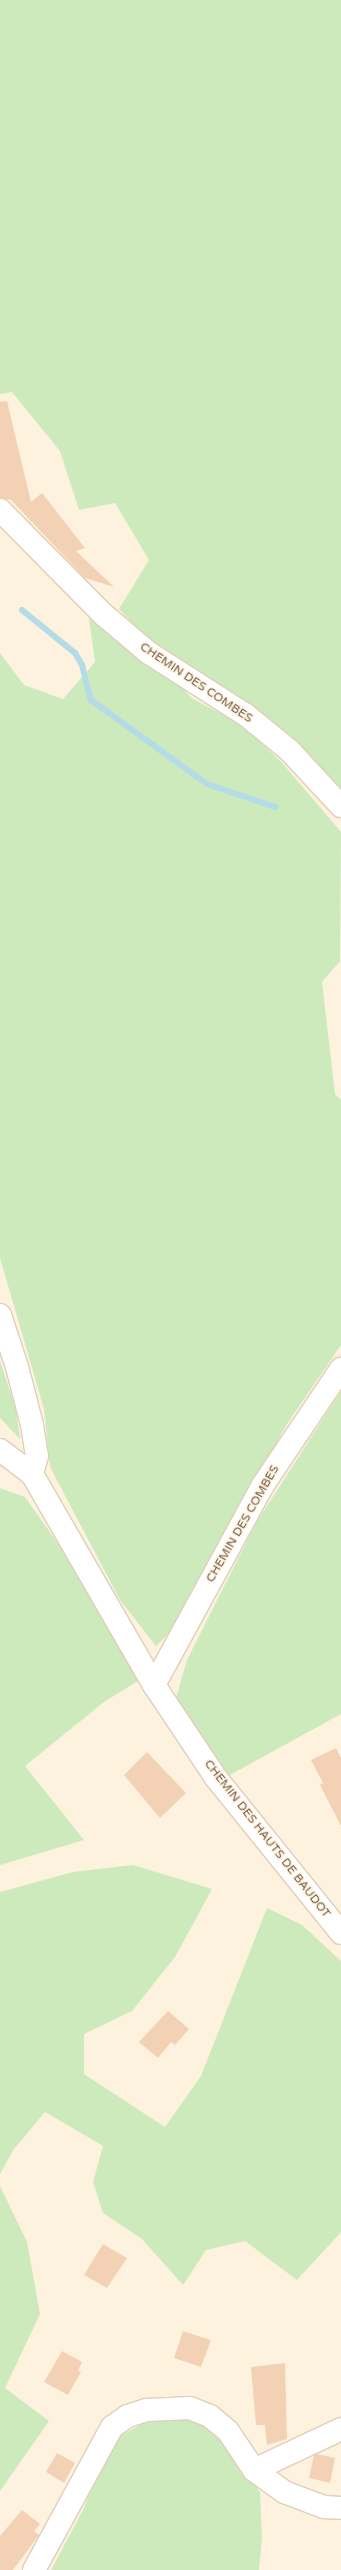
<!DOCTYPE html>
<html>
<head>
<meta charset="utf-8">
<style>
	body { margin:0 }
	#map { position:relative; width:341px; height:2570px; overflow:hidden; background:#fdf2de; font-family:"Varela Round",sans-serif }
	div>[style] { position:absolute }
	.green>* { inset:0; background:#cdeabd }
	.stream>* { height:6px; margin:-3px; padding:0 3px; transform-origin:3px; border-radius:3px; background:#b3dce6 }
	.building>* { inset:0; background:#f2d1b5 }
	.roads { filter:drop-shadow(1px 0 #e0ceba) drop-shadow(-1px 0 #e0ceba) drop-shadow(0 1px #e0ceba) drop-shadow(0 -1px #e0ceba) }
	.minor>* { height:22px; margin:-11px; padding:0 11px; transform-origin:11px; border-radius:11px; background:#fff }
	span { translate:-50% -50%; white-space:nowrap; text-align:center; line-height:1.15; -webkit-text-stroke:3.5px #fff6e5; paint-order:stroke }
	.street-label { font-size:12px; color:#725846 }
</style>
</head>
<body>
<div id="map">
	<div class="green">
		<i style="clip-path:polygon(0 0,341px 0,341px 788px,251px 705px,153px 645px,119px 609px,149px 560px,115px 503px,79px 510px,60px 451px,12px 392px,0 394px)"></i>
		<i style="clip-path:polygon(88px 612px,141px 660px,181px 687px,193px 699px,243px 725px,283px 764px,341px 832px,340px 961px,322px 982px,335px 1094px,341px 1100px,341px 1345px,287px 1424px,172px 1630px,156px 1646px,120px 1600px,50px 1467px,44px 1409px,0 1258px,0 653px,24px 685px,63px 699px,95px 662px)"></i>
		<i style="clip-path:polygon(0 1361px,16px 1409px,20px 1439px,0 1418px)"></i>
		<i style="clip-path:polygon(341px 1391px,341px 1714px,228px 1776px,176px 1698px,187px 1660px,256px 1523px)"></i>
		<i style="clip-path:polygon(0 1488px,25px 1497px,71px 1562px,138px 1681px,104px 1702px,25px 1766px,84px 1840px,0 1865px)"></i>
		<i style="clip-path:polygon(133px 1865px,212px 1889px,175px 1957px,132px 2011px,84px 2034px,84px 2074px,165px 2127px,201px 2076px,267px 1908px,302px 1925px,341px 1961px,341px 2232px,297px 2280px,245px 2241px,206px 2250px,183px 2285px,142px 2239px,103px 2213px,93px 2182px,103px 2146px,45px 2112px,14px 2149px,0 2174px,0 1892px,73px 1872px)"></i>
		<i style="clip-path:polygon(0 2186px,27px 2242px,40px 2314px,5px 2388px,49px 2421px,0 2491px)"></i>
		<i style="clip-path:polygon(153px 2418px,182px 2419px,200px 2422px,216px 2436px,260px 2492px,262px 2537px,259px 2570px,51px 2570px,83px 2510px,106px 2453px,118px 2437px)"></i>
	</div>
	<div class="stream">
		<i style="left:22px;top:610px;width:68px;rotate:39.1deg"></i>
		<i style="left:75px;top:653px;width:14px;rotate:60deg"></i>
		<i style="left:82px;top:665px;width:36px;rotate:76deg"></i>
		<i style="left:91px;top:700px;width:143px;rotate:35.9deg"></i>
		<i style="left:207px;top:784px;width:72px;rotate:18.7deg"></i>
	</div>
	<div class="building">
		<i style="clip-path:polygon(7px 401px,31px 502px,42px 493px,85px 548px,76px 551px,114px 587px,85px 578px,11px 500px,0 498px,0 402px)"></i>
		<i style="clip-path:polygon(336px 1748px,341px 1758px,341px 1826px,320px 1785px,323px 1783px,311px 1760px)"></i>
		<i style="clip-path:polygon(147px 1752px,186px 1793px,160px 1818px,124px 1775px)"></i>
		<i style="clip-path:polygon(168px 2011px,189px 2029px,175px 2045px,171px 2042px,158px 2058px,139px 2042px)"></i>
		<i style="clip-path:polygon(103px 2244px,127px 2258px,107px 2288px,84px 2275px)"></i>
		<i style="clip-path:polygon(183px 2331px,211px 2340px,201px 2367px,174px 2358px)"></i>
		<i style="clip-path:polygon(62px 2351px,82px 2362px,78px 2371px,81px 2372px,68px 2395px,44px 2382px)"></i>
		<i style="clip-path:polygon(285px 2363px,287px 2439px,267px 2445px,265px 2425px,256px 2425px,251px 2367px)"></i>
		<i style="clip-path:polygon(57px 2453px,75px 2463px,64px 2483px,46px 2472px)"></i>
		<i style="clip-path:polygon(317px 2454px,335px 2458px,330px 2483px,309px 2478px,314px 2455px)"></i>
		<i style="clip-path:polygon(22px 2510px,40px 2524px,34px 2531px,39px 2535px,13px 2570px,0 2570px,0 2536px)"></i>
	</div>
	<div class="roads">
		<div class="minor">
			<i style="left:0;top:510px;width:148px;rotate:45.3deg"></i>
			<i style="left:104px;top:615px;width:59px;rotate:40.2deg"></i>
			<i style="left:149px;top:653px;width:115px;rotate:32.6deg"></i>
			<i style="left:246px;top:715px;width:57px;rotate:39.3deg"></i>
			<i style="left:290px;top:751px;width:75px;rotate:47.2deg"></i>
			<i style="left:0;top:1315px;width:55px;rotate:71.9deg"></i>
			<i style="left:17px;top:1367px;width:60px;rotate:75.5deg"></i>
			<i style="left:32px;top:1425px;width:31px;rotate:81deg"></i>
			<i style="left:37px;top:1456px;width:19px;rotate:106deg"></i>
			<i style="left:0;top:1450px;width:40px;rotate:37deg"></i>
			<i style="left:32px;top:1474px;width:244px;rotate:60deg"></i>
			<i style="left:154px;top:1685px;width:112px;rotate:56.3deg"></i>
			<i style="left:216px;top:1778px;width:199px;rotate:51.1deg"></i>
			<i style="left:154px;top:1685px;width:228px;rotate:-61.4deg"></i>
			<i style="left:263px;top:1485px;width:140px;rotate:-56.1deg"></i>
			<i style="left:254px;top:2470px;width:96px;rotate:-25.2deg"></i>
			<i style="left:34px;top:2570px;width:163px;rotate:-61.4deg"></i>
			<i style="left:112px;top:2427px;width:19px;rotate:-35deg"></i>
			<i style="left:128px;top:2416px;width:20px;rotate:-18deg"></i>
			<i style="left:147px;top:2410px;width:43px;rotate:-2.7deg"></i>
			<i style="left:190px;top:2408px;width:22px;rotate:22deg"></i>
			<i style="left:210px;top:2416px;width:23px;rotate:40deg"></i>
			<i style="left:228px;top:2431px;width:47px;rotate:56.3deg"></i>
			<i style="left:254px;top:2470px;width:37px;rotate:36deg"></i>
			<i style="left:284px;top:2492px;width:43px;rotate:20.6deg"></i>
			<i style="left:324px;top:2507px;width:17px;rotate:3deg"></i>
		</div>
	</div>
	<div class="street-label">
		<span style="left:196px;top:683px;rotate:34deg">CHEMIN DES COMBES</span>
		<span style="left:243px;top:1524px;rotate:-60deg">CHEMIN DES COMBES</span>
		<span style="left:267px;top:1839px;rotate:52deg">CHEMIN DES HAUTS DE BAUDOT</span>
	</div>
</div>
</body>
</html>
